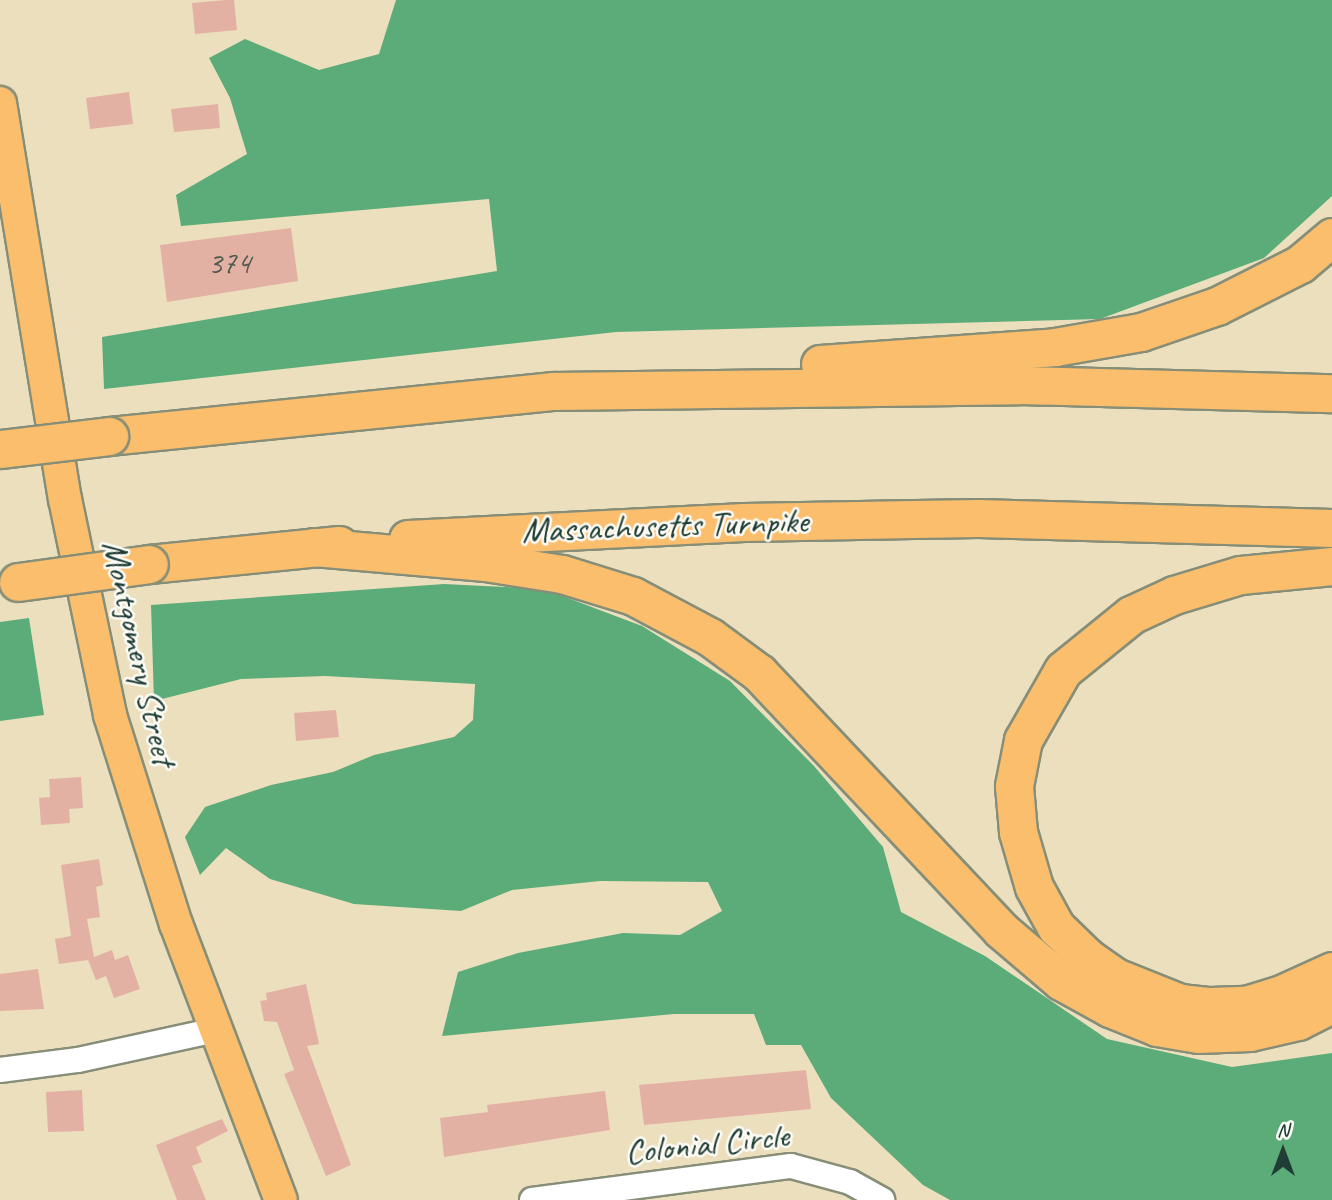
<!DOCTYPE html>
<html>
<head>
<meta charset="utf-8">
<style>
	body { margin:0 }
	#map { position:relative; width:1332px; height:1200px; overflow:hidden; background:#ecdfbd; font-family:Caveat,sans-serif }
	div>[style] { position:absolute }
	.forest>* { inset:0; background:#5bac79 }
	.building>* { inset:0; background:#e3b1a3 }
	.roads { filter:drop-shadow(2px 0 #868e78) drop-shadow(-2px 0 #868e78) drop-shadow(0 2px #868e78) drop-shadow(0 -2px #868e78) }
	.minor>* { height:24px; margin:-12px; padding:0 12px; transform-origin:12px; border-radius:12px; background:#fff }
	.major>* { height:32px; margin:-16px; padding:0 16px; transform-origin:16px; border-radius:16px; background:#fabe6d }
	.highway>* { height:37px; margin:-18.5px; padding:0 18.5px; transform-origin:18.5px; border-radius:18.5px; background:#fabe6d }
	.bridges { filter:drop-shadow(2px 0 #868e78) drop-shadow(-2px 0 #868e78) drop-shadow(0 2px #868e78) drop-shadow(0 -2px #868e78) }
	.highway-bridge>* { height:37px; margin:-18.5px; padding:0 18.5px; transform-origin:18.5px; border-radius:18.5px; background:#fabe6d }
	span { translate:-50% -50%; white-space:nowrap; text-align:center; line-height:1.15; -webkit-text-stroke:5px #fdfcf7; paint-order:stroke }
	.number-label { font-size:32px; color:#505a50 }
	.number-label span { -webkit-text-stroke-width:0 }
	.street-label { font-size:35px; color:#1f3d34 }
	.north { position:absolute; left:1248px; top:1116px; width:70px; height:70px; -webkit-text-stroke:5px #fdfcf7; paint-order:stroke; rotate:0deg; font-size:19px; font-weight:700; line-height:28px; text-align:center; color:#1f3d34 }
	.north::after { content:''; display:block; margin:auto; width:24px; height:32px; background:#1f3d34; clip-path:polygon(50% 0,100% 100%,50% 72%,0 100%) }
</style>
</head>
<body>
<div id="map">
	<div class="forest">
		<i style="clip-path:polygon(396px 0,1332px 0,1332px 196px,1264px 258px,1100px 319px,616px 332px,104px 389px,102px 337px,497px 271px,489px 199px,181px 226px,176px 195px,247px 154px,230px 98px,209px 58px,245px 39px,319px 70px,379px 54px)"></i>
		<i style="clip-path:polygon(444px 584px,544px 589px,642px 626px,730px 681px,814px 766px,883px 847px,901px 912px,985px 956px,1107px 1039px,1232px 1067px,1332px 1053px,1332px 1200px,950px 1200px,923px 1185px,831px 1098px,801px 1045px,766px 1045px,754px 1014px,674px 1014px,442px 1036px,458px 972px,518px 953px,623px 933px,680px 935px,722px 911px,708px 882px,600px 881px,512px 890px,461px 911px,354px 904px,270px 879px,226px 848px,200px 875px,185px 837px,205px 807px,271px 785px,333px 772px,374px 755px,454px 737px,473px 720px,475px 684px,325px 676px,241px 679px,154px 701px,151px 605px)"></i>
		<i style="clip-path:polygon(29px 618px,44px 715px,0 721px,0 622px)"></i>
	</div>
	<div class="building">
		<i style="clip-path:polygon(225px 0,234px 0,237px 30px,195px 34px,192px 3px)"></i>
		<i style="clip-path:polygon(129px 92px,133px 124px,90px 129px,86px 98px)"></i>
		<i style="clip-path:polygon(218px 104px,220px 128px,174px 132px,171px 109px)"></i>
		<i style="clip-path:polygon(291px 228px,298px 281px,167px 302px,160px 245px)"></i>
		<i style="clip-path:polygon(336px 710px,339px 737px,296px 741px,294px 713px)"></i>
		<i style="clip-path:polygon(81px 777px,83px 808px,69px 809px,70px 823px,41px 825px,39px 798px,50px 797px,49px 779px)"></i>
		<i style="clip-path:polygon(99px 859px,103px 885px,96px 887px,100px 917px,87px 919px,94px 957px,112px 950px,115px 960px,128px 955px,140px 989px,114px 998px,106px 976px,96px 980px,88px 960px,59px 964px,55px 939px,71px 936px,61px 865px)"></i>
		<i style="clip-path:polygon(38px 969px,44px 1009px,0 1011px,0 974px)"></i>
		<i style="clip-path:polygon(306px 984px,319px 1044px,307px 1046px,351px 1165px,326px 1176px,284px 1074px,294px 1070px,277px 1022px,264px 1021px,260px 1001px,267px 1000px,266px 993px)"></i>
		<i style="clip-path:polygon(806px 1070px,811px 1109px,644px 1125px,639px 1085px)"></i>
		<i style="clip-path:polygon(82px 1090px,84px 1131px,48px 1132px,46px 1092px)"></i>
		<i style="clip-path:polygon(605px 1091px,610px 1130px,444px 1157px,440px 1118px,488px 1112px,487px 1105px)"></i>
		<i style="clip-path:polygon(222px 1119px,228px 1131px,196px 1147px,202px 1162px,192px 1166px,206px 1200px,177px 1200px,156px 1145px)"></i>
	</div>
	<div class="roads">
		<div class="minor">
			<i style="left:0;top:1070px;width:79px;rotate:-7.3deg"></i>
			<i style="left:78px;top:1060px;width:141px;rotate:-12.3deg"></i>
			<i style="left:532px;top:1200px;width:261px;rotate:-7.5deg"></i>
			<i style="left:791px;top:1166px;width:61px;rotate:15.2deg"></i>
			<i style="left:850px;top:1182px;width:37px;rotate:29deg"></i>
		</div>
		<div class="major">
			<i style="left:0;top:103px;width:401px;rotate:80.7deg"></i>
			<i style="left:65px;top:499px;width:221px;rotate:78.2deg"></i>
			<i style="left:110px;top:715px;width:219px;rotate:72.5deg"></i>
			<i style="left:176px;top:924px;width:295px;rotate:69.2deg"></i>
		</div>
		<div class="highway">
			<i style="left:820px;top:364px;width:236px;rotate:-4.1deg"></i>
			<i style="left:1055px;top:347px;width:87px;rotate:-9.9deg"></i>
			<i style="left:1141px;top:332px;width:80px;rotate:-18.9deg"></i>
			<i style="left:1217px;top:306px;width:93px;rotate:-26.8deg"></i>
			<i style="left:1300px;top:264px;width:42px;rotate:-40.2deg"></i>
			<i style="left:109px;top:436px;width:446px;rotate:-5.8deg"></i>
			<i style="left:553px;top:391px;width:467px;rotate:-0.7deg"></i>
			<i style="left:1020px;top:385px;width:312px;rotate:1.5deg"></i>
			<i style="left:408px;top:539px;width:336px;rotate:-2.9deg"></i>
			<i style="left:744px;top:522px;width:234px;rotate:-1deg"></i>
			<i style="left:978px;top:518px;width:354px;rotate:1.6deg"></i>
			<i style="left:314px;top:547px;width:172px;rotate:5deg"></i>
			<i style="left:485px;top:562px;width:78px;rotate:8.9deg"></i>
			<i style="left:562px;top:574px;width:74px;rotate:17.2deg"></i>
			<i style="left:633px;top:596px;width:87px;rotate:28deg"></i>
			<i style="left:710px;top:637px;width:61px;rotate:36.3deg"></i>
			<i style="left:759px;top:673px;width:353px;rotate:46.7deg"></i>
			<i style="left:1001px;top:930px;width:79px;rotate:40.4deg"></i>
			<i style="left:1061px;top:981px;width:56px;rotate:28.9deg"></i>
			<i style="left:1110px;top:1008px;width:51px;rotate:22deg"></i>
			<i style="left:1157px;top:1027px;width:42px;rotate:9.7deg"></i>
			<i style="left:1198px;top:1034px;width:52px;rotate:-2.2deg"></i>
			<i style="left:1250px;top:1032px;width:49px;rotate:-12.9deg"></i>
			<i style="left:1298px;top:1021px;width:38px;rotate:-27deg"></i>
			<i style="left:149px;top:564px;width:191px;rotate:-5.7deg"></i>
			<i style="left:1332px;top:566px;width:92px;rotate:174.4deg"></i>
			<i style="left:1240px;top:575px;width:69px;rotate:163.1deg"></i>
			<i style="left:1174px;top:595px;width:47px;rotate:155.1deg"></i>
			<i style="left:1131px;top:615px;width:87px;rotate:141deg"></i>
			<i style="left:1063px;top:670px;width:81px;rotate:119.7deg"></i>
			<i style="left:1023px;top:740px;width:47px;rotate:101.1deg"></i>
			<i style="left:1014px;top:786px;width:46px;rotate:85deg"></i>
			<i style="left:1018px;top:832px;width:57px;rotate:73.8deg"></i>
			<i style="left:1034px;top:887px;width:46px;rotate:61.2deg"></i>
			<i style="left:1056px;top:927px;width:45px;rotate:44.1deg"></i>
			<i style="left:1088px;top:958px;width:33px;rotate:35deg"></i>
			<i style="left:1115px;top:977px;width:70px;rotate:21.8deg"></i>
			<i style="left:1180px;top:1003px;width:30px;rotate:6deg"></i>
			<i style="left:1210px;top:1006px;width:36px;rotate:-2deg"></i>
			<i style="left:1246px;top:1005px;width:34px;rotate:-17deg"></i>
			<i style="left:1279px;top:995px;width:58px;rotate:-24.4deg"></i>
		</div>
	</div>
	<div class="bridges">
		<div class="highway-bridge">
			<i style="left:0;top:449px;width:110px;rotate:-6.8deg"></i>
			<i style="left:18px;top:582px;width:132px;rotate:-7.8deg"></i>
		</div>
	</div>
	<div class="number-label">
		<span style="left:229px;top:263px">374</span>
	</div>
	<div class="street-label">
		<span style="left:665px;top:526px;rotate:-2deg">Massachusetts Turnpike</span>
		<span style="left:139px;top:653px;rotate:77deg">Montgomery Street</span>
		<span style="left:707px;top:1144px;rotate:-6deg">Colonial Circle</span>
	</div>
	<div class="north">N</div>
</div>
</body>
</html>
